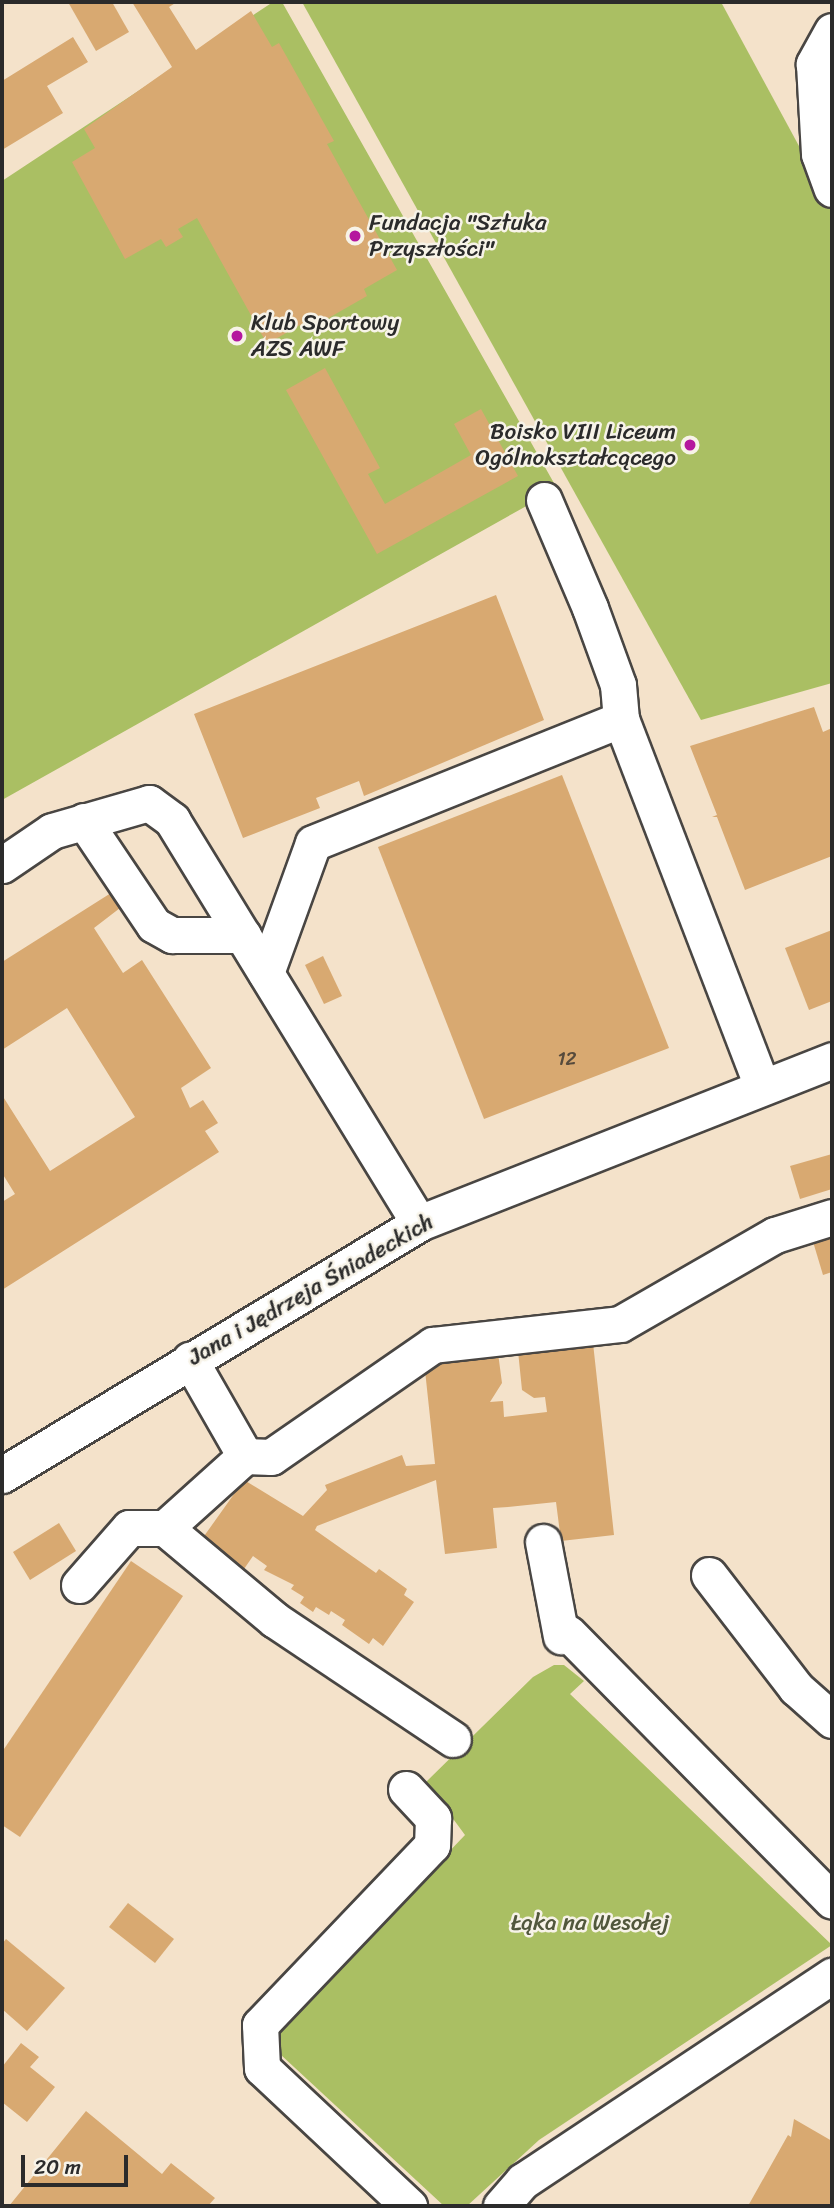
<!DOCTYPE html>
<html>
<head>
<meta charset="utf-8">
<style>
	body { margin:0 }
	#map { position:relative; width:834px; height:2208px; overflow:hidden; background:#f4e2ca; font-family:Sriracha,sans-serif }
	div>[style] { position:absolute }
	.green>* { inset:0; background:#aabf63 }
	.building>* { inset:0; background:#d8a971 }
	.roads { filter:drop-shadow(2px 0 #494643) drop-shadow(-2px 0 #494643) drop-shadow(0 2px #494643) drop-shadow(0 -2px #494643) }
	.minor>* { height:35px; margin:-17.5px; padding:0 17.5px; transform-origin:17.5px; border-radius:17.5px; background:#fff }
	.dots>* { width:19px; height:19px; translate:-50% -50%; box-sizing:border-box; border:4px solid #f7f3e8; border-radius:50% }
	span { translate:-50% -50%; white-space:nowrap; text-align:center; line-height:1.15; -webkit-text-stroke:5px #f7f3e8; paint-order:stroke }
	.number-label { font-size:19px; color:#564a3c }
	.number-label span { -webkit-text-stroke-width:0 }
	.poi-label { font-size:23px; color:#2b2b2b }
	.left { translate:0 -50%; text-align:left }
	.right { translate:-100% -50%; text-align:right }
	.street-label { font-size:23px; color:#2b2b2b }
	.park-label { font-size:23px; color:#51573c }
	.frame { position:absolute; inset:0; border:4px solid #2b2b2b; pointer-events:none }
	.scale { position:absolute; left:21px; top:2155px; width:107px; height:32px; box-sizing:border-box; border:4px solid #2b2b2b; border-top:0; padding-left:9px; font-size:21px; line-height:24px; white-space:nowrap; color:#2b2b2b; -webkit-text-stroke:5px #f7f3e8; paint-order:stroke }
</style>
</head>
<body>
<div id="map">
	<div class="green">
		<i style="clip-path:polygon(273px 2px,282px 2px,559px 492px,530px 504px,2px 800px,2px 181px)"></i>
		<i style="clip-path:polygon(302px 2px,721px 2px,832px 207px,832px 683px,701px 720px)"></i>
		<i style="clip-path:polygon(554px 1665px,564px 1665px,584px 1681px,570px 1694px,832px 1945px,539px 2140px,467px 2206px,444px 2206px,267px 2042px,465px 1835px,426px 1782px,533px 1677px)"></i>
	</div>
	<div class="building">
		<i style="clip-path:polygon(68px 2px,112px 2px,129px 32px,96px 51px)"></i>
		<i style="clip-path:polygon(132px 2px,177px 2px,169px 7px,196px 50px,251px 11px,272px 47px,279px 43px,334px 141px,327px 144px,397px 270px,364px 289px,367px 296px,304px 332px,300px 325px,267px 344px,197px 218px,178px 229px,183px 237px,166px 247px,161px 239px,125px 259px,72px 162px,95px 148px,84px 129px,172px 67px)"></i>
		<i style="clip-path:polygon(73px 37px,88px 62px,47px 86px,63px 113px,2px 150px,2px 81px)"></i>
		<i style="clip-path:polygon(325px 368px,380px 468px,368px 474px,385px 504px,471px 455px,454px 424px,481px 409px,518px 476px,377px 554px,286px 390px)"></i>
		<i style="clip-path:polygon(496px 595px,544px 720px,364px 796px,359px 781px,316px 798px,320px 808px,243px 838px,194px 714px)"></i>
		<i style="clip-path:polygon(814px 707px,823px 732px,832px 728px,832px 856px,745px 890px,717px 817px,712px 817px,717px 815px,690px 746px)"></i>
		<i style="clip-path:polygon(562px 775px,669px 1048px,484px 1119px,378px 847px)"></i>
		<i style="clip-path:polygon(141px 874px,165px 909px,133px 927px,120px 908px,94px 928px,123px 973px,142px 960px,211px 1068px,181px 1088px,190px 1108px,203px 1100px,218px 1123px,205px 1131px,219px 1152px,2px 1290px,2px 1202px,15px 1194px,2px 1173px,2px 1095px,50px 1171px,135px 1117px,67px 1008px,2px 1050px,2px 962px)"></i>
		<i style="clip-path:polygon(832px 930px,832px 1001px,809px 1010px,785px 948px)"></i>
		<i style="clip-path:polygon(323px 956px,342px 996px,324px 1004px,305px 965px)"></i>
		<i style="clip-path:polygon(832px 1154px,832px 1189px,800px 1199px,790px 1166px)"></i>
		<i style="clip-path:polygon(832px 1229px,832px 1272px,823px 1275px,811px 1235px)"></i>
		<i style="clip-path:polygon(593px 1343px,614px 1535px,561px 1541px,556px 1502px,508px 1507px,493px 1508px,497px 1548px,445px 1554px,436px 1480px,317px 1526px,315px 1530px,376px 1573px,379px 1569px,407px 1589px,404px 1595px,414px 1602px,383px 1646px,373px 1638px,369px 1644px,342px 1625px,345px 1620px,331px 1611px,329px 1615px,316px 1607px,313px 1612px,300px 1603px,304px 1597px,291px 1589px,294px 1585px,264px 1570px,267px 1566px,253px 1556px,244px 1569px,202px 1539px,244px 1480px,303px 1516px,327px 1490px,325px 1485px,402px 1455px,406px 1466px,435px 1464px,424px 1361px,498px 1353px,502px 1383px,490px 1402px,503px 1401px,504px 1417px,547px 1412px,545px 1397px,534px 1398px,522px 1390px,518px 1351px)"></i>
		<i style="clip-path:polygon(59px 1523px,76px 1551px,30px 1580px,13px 1552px)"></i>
		<i style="clip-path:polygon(131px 1561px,183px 1596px,20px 1837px,2px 1825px,2px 1752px)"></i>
		<i style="clip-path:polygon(128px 1903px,174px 1939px,155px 1963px,109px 1927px)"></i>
		<i style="clip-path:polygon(6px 1939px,65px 1988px,27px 2031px,2px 2009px,2px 1944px)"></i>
		<i style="clip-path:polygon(21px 2043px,39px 2057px,30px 2067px,55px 2087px,27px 2122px,2px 2102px,2px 2067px)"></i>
		<i style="clip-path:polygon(86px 2111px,162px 2174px,171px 2163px,215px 2198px,208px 2206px,9px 2206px)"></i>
		<i style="clip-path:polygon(794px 2119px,832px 2141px,832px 2206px,748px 2206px,788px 2135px,791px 2137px)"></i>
	</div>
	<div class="roads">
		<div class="minor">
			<i style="left:832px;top:31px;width:38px;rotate:119deg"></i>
			<i style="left:814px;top:64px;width:90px;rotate:86.8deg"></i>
			<i style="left:819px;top:154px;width:37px;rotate:70deg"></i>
			<i style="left:544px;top:500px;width:117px;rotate:66.9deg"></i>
			<i style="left:590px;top:608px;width:82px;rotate:70deg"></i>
			<i style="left:618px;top:685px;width:34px;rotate:85deg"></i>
			<i style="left:621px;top:719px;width:393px;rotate:69deg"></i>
			<i style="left:84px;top:821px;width:125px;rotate:56.1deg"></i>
			<i style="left:154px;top:925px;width:21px;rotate:29deg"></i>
			<i style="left:172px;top:935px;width:71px"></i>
			<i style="left:2px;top:865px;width:60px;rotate:-34.2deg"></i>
			<i style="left:52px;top:831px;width:101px;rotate:-16.1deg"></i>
			<i style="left:149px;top:803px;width:29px;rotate:36deg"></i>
			<i style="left:172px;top:820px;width:473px;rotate:58.5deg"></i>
			<i style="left:266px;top:973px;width:138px;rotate:-70.1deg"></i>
			<i style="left:313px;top:843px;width:332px;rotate:-21.9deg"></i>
			<i style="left:245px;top:1456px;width:26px;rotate:2deg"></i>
			<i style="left:271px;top:1457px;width:197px;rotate:-34.7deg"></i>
			<i style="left:433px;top:1345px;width:188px;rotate:-6.4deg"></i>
			<i style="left:620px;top:1324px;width:179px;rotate:-29.9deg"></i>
			<i style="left:775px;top:1235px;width:60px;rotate:-17.5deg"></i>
			<i style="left:2px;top:1475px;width:487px;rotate:-31.1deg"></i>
			<i style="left:419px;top:1223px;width:444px;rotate:-21.5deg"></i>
			<i style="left:165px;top:1528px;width:143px;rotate:39.9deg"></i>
			<i style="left:275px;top:1620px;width:214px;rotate:33.8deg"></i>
			<i style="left:543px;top:1542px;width:96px;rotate:79.2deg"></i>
			<i style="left:709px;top:1575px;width:143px;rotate:52.4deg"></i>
			<i style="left:796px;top:1688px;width:48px;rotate:41.6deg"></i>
			<i style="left:79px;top:1585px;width:76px;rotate:-48.7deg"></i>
			<i style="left:129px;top:1528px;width:36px"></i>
			<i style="left:165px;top:1528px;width:108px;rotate:-42deg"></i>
			<i style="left:245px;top:1456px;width:111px;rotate:-119.8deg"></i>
			<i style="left:568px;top:1633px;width:376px;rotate:45.4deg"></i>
			<i style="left:406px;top:1789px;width:40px;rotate:47deg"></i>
			<i style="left:433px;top:1818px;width:27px;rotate:92deg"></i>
			<i style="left:432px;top:1845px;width:249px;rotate:133.7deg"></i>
			<i style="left:260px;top:2025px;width:43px;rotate:87.3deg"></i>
			<i style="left:262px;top:2068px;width:202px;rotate:43.2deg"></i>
			<i style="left:501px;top:2206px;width:33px;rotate:-49deg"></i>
			<i style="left:523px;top:2181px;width:371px;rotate:-33.6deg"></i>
		</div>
	</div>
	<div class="dots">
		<i style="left:355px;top:236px;background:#b5179e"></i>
		<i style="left:237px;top:336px;background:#b5179e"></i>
		<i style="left:690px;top:445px;background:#b5179e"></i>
	</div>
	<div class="number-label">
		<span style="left:567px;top:1059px">12</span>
	</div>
	<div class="poi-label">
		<span class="left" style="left:369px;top:236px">Fundacja "Sztuka<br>Przyszłości"</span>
		<span class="left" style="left:251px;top:336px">Klub Sportowy<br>AZS AWF</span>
		<span class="right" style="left:676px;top:445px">Boisko VIII Liceum<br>Ogólnokształcącego</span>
	</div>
	<div class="street-label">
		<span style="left:311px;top:1290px;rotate:-30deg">Jana i Jędrzeja Śniadeckich</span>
	</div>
	<div class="park-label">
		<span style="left:590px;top:1923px">Łąka na Wesołej</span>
	</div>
	<div class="frame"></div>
	<div class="scale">20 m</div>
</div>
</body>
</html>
